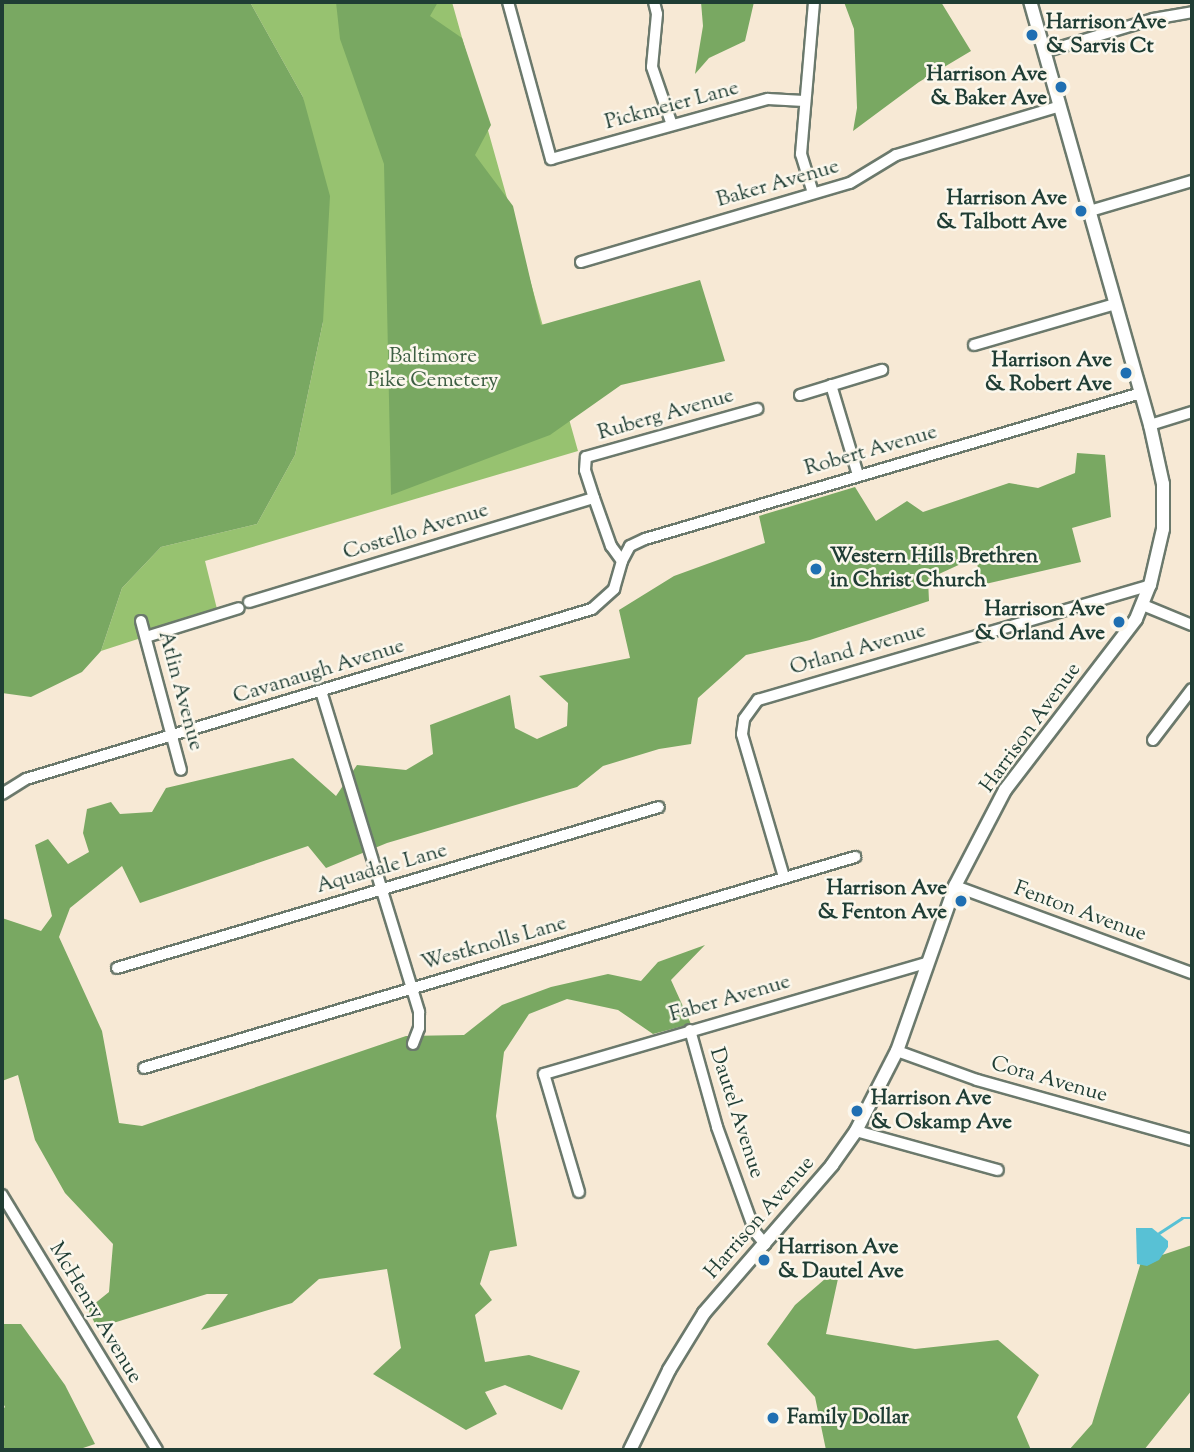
<!DOCTYPE html>
<html>
<head>
<meta charset="utf-8">
<style>
	body { margin:0 }
	#map { position:relative; width:1194px; height:1452px; overflow:hidden; background:#f7e9d5; font-family:"Sorts Mill Goudy",serif }
	div>[style] { position:absolute }
	.green>* { inset:0; background:#97c270 }
	.forest>* { inset:0; background:#79a862 }
	.water>* { inset:0; background:#58c1d5 }
	.stream>* { height:2.5px; margin:-1.25px; padding:0 1.25px; transform-origin:1.25px; border-radius:1.25px; background:#58c1d5 }
	.roads { filter:drop-shadow(2px 0 #6b796c) drop-shadow(-2px 0 #6b796c) drop-shadow(0 2px #6b796c) drop-shadow(0 -2px #6b796c) }
	.minor>* { height:10px; margin:-5px; padding:0 5px; transform-origin:5px; border-radius:5px; background:#fff }
	.major>* { height:12px; margin:-6px; padding:0 6px; transform-origin:6px; border-radius:6px; background:#fff }
	.dots>* { width:19px; height:19px; translate:-50% -50%; box-sizing:border-box; border:4px solid #fbf7ec; border-radius:50% }
	span { translate:-50% -50%; white-space:nowrap; text-align:center; line-height:1.15; -webkit-text-stroke:5px #fbf7ec; paint-order:stroke }
	.poi-label { font-size:21px; color:#1f3d34; font-weight:700 }
	.left { translate:0 -50%; text-align:left }
	.right { translate:-100% -50%; text-align:right }
	.street-label { font-size:21px; color:#1f3d34 }
	.park-label { font-size:21px; color:#3d5e43 }
	.frame { position:absolute; inset:0; border:4px solid #1f3d34; pointer-events:none }
</style>
</head>
<body>
<div id="map">
	<div class="green">
		<i style="clip-path:polygon(250px 2px,452px 2px,578px 451px,205px 561px,218px 613px,101px 651px,122px 588px,161px 547px,257px 524px,295px 455px,323px 322px,303px 97px)"></i>
	</div>
	<div class="forest">
		<i style="clip-path:polygon(2px 2px,250px 2px,303px 97px,330px 196px,323px 322px,295px 455px,257px 524px,161px 547px,122px 588px,101px 651px,82px 672px,31px 697px,2px 693px)"></i>
		<i style="clip-path:polygon(336px 2px,438px 2px,430px 16px,462px 38px,491px 125px,475px 155px,513px 206px,541px 325px,700px 280px,725px 361px,621px 385px,550px 435px,391px 495px,384px 164px,340px 39px)"></i>
		<i style="clip-path:polygon(701px 2px,754px 2px,745px 41px,709px 58px,695px 74px,703px 26px)"></i>
		<i style="clip-path:polygon(844px 2px,941px 2px,971px 51px,919px 82px,853px 131px,857px 108px,854px 29px)"></i>
		<i style="clip-path:polygon(1077px 453px,1105px 455px,1111px 517px,1072px 528px,1081px 562px,981px 585px,976px 557px,928px 579px,929px 601px,810px 640px,746px 655px,698px 698px,691px 744px,659px 749px,603px 766px,577px 787px,387px 843px,326px 868px,308px 846px,140px 903px,122px 866px,70px 908px,59px 937px,102px 1031px,119px 1123px,142px 1126px,406px 1036px,464px 1035px,502px 1005px,551px 987px,608px 974px,641px 981px,658px 962px,705px 945px,671px 980px,691px 1024px,653px 1034px,618px 1010px,567px 999px,529px 1014px,504px 1052px,496px 1116px,517px 1246px,490px 1251px,480px 1284px,492px 1300px,475px 1315px,485px 1362px,529px 1355px,580px 1371px,562px 1410px,505px 1385px,485px 1392px,497px 1414px,466px 1430px,373px 1374px,401px 1348px,387px 1269px,319px 1279px,292px 1303px,201px 1330px,228px 1294px,207px 1294px,97px 1328px,88px 1309px,109px 1292px,113px 1244px,65px 1193px,35px 1140px,18px 1075px,2px 1081px,2px 918px,41px 931px,52px 916px,35px 845px,48px 839px,68px 864px,89px 852px,83px 833px,87px 809px,111px 802px,120px 814px,152px 812px,166px 788px,293px 758px,336px 796px,357px 765px,406px 770px,433px 754px,430px 725px,510px 695px,515px 728px,537px 739px,567px 726px,568px 703px,539px 676px,630px 658px,619px 610px,674px 576px,765px 543px,759px 516px,855px 487px,876px 521px,907px 501px,923px 512px,1009px 483px,1038px 488px,1075px 473px)"></i>
		<i style="clip-path:polygon(1192px 1245px,1192px 1390px,1144px 1450px,1069px 1450px,1092px 1424px,1141px 1262px)"></i>
		<i style="clip-path:polygon(841px 1265px,826px 1334px,915px 1349px,998px 1340px,1039px 1375px,1017px 1417px,1031px 1450px,826px 1450px,815px 1397px,767px 1344px,795px 1305px)"></i>
		<i style="clip-path:polygon(2px 1324px,21px 1324px,65px 1385px,95px 1444px,77px 1450px,2px 1450px,2px 1410px,5px 1407px,2px 1401px)"></i>
	</div>
	<div class="water">
		<i style="clip-path:polygon(1136px 1228px,1152px 1228px,1168px 1241px,1168px 1247px,1159px 1260px,1147px 1266px,1137px 1264px)"></i>
	</div>
	<div class="stream">
		<i style="left:1159px;top:1233px;width:27px;rotate:-33deg"></i>
		<i style="left:1182px;top:1218px;width:10px"></i>
	</div>
	<div class="roads">
		<div class="minor">
			<i style="left:508px;top:2px;width:163px;rotate:74.7deg"></i>
			<i style="left:551px;top:159px;width:225px;rotate:-15.5deg"></i>
			<i style="left:768px;top:99px;width:36px;rotate:3deg"></i>
			<i style="left:654px;top:2px;width:12px;rotate:76deg"></i>
			<i style="left:657px;top:14px;width:53px;rotate:95.4deg"></i>
			<i style="left:652px;top:67px;width:61px;rotate:71deg"></i>
			<i style="left:1044px;top:52px;width:114px;rotate:-16.8deg"></i>
			<i style="left:1153px;top:19px;width:40px;rotate:-10deg"></i>
			<i style="left:813px;top:193px;width:41px;rotate:-107.1deg"></i>
			<i style="left:801px;top:154px;width:153px;rotate:-85.1deg"></i>
			<i style="left:1090px;top:211px;width:106px;rotate:-16.4deg"></i>
			<i style="left:581px;top:262px;width:280px;rotate:-16.4deg"></i>
			<i style="left:850px;top:183px;width:54px;rotate:-31.3deg"></i>
			<i style="left:896px;top:155px;width:171px;rotate:-16.6deg"></i>
			<i style="left:974px;top:345px;width:147px;rotate:-16.2deg"></i>
			<i style="left:831px;top:385px;width:94px;rotate:73.3deg"></i>
			<i style="left:800px;top:395px;width:86px;rotate:-17deg"></i>
			<i style="left:1150px;top:425px;width:44px;rotate:-17.2deg"></i>
			<i style="left:622px;top:561px;width:19px;rotate:-126deg"></i>
			<i style="left:611px;top:546px;width:51px;rotate:-109.5deg"></i>
			<i style="left:594px;top:498px;width:29px;rotate:-108deg"></i>
			<i style="left:585px;top:470px;width:13px;rotate:-86deg"></i>
			<i style="left:586px;top:457px;width:178px;rotate:-15.7deg"></i>
			<i style="left:249px;top:602px;width:360px;rotate:-16.8deg"></i>
			<i style="left:1143px;top:605px;width:53px;rotate:22.2deg"></i>
			<i style="left:141px;top:621px;width:154px;rotate:75deg"></i>
			<i style="left:146px;top:637px;width:97px;rotate:-17.3deg"></i>
			<i style="left:321px;top:691px;width:336px;rotate:73deg"></i>
			<i style="left:419px;top:1012px;width:16px;rotate:90deg"></i>
			<i style="left:419px;top:1028px;width:17px;rotate:111deg"></i>
			<i style="left:1153px;top:740px;width:64px;rotate:-52.6deg"></i>
			<i style="left:2px;top:794px;width:28px;rotate:-32deg"></i>
			<i style="left:26px;top:779px;width:591px;rotate:-16.72deg"></i>
			<i style="left:592px;top:609px;width:30px;rotate:-42deg"></i>
			<i style="left:614px;top:589px;width:29px;rotate:-74deg"></i>
			<i style="left:622px;top:561px;width:17px;rotate:-62deg"></i>
			<i style="left:630px;top:546px;width:17px;rotate:-25deg"></i>
			<i style="left:645px;top:539px;width:517px;rotate:-16.4deg"></i>
			<i style="left:784px;top:877px;width:149px;rotate:-106.4deg"></i>
			<i style="left:742px;top:734px;width:15px;rotate:-82deg"></i>
			<i style="left:744px;top:719px;width:24px;rotate:-54deg"></i>
			<i style="left:758px;top:700px;width:409px;rotate:-16.3deg"></i>
			<i style="left:955px;top:886px;width:252px;rotate:20.2deg"></i>
			<i style="left:117px;top:968px;width:565px;rotate:-16.54deg"></i>
			<i style="left:690px;top:1030px;width:101px;rotate:74.4deg"></i>
			<i style="left:717px;top:1127px;width:112px;rotate:70.1deg"></i>
			<i style="left:755px;top:1232px;width:16px;rotate:50deg"></i>
			<i style="left:897px;top:1051px;width:85px;rotate:19.9deg"></i>
			<i style="left:977px;top:1080px;width:223px;rotate:15.6deg"></i>
			<i style="left:144px;top:1068px;width:742px;rotate:-16.53deg"></i>
			<i style="left:856px;top:1131px;width:147px;rotate:15.4deg"></i>
			<i style="left:579px;top:1192px;width:123px;rotate:-106.5deg"></i>
			<i style="left:544px;top:1074px;width:399px;rotate:-16.2deg"></i>
			<i style="left:2px;top:1195px;width:298px;rotate:58.7deg"></i>
		</div>
		<div class="major">
			<i style="left:630px;top:1450px;width:89px;rotate:-64deg"></i>
			<i style="left:669px;top:1370px;width:67px;rotate:-58.4deg"></i>
			<i style="left:704px;top:1313px;width:196px;rotate:-49.1deg"></i>
			<i style="left:832px;top:1165px;width:42px;rotate:-54.8deg"></i>
			<i style="left:856px;top:1131px;width:90px;rotate:-62.9deg"></i>
			<i style="left:897px;top:1051px;width:175px;rotate:-70.6deg"></i>
			<i style="left:955px;top:886px;width:108px;rotate:-62.5deg"></i>
			<i style="left:1005px;top:790px;width:215px;rotate:-52.5deg"></i>
			<i style="left:1136px;top:619px;width:37px;rotate:-68deg"></i>
			<i style="left:1150px;top:585px;width:57px;rotate:-76.9deg"></i>
			<i style="left:1163px;top:529px;width:45px;rotate:-90deg"></i>
			<i style="left:1163px;top:484px;width:60px;rotate:-102.4deg"></i>
			<i style="left:1150px;top:425px;width:440px;rotate:-105.8deg"></i>
		</div>
	</div>
	<div class="dots">
		<i style="left:1032px;top:35px;background:#1f6fb2"></i>
		<i style="left:1061px;top:87px;background:#1f6fb2"></i>
		<i style="left:1081px;top:211px;background:#1f6fb2"></i>
		<i style="left:1126px;top:373px;background:#1f6fb2"></i>
		<i style="left:816px;top:569px;background:#1f6fb2"></i>
		<i style="left:1119px;top:622px;background:#1f6fb2"></i>
		<i style="left:961px;top:901px;background:#1f6fb2"></i>
		<i style="left:857px;top:1111px;background:#1f6fb2"></i>
		<i style="left:764px;top:1260px;background:#1f6fb2"></i>
		<i style="left:773px;top:1418px;background:#1f6fb2"></i>
	</div>
	<div class="poi-label">
		<span class="left" style="left:1046px;top:35px">Harrison Ave<br>&amp; Sarvis Ct</span>
		<span class="right" style="left:1047px;top:87px">Harrison Ave<br>&amp; Baker Ave</span>
		<span class="right" style="left:1067px;top:211px">Harrison Ave<br>&amp; Talbott Ave</span>
		<span class="right" style="left:1112px;top:373px">Harrison Ave<br>&amp; Robert Ave</span>
		<span class="left" style="left:830px;top:569px">Western Hills Brethren<br>in Christ Church</span>
		<span class="right" style="left:1105px;top:622px">Harrison Ave<br>&amp; Orland Ave</span>
		<span class="right" style="left:947px;top:901px">Harrison Ave<br>&amp; Fenton Ave</span>
		<span class="left" style="left:871px;top:1111px">Harrison Ave<br>&amp; Oskamp Ave</span>
		<span class="left" style="left:778px;top:1260px">Harrison Ave<br>&amp; Dautel Ave</span>
		<span class="left" style="left:787px;top:1418px">Family Dollar</span>
	</div>
	<div class="street-label">
		<span style="left:672px;top:106px;rotate:-15deg">Pickmeier Lane</span>
		<span style="left:778px;top:184px;rotate:-16deg">Baker Avenue</span>
		<span style="left:666px;top:415px;rotate:-16deg">Ruberg Avenue</span>
		<span style="left:871px;top:451px;rotate:-16deg">Robert Avenue</span>
		<span style="left:416px;top:532px;rotate:-17deg">Costello Avenue</span>
		<span style="left:858px;top:650px;rotate:-16deg">Orland Avenue</span>
		<span style="left:319px;top:672px;rotate:-17deg">Cavanaugh Avenue</span>
		<span style="left:180px;top:691px;rotate:75deg">Atlin Avenue</span>
		<span style="left:1031px;top:728px;rotate:-54deg">Harrison Avenue</span>
		<span style="left:382px;top:869px;rotate:-16deg">Aquadale Lane</span>
		<span style="left:1080px;top:912px;rotate:20deg">Fenton Avenue</span>
		<span style="left:494px;top:944px;rotate:-16deg">Westknolls Lane</span>
		<span style="left:730px;top:999px;rotate:-16deg">Faber Avenue</span>
		<span style="left:1049px;top:1080px;rotate:16deg">Cora Avenue</span>
		<span style="left:736px;top:1113px;rotate:72deg">Dautel Avenue</span>
		<span style="left:760px;top:1218px;rotate:-49deg">Harrison Avenue</span>
		<span style="left:95px;top:1313px;rotate:59deg">McHenry Avenue</span>
	</div>
	<div class="park-label">
		<span style="left:433px;top:369px">Baltimore<br>Pike Cemetery</span>
	</div>
	<div class="frame"></div>
</div>
</body>
</html>
